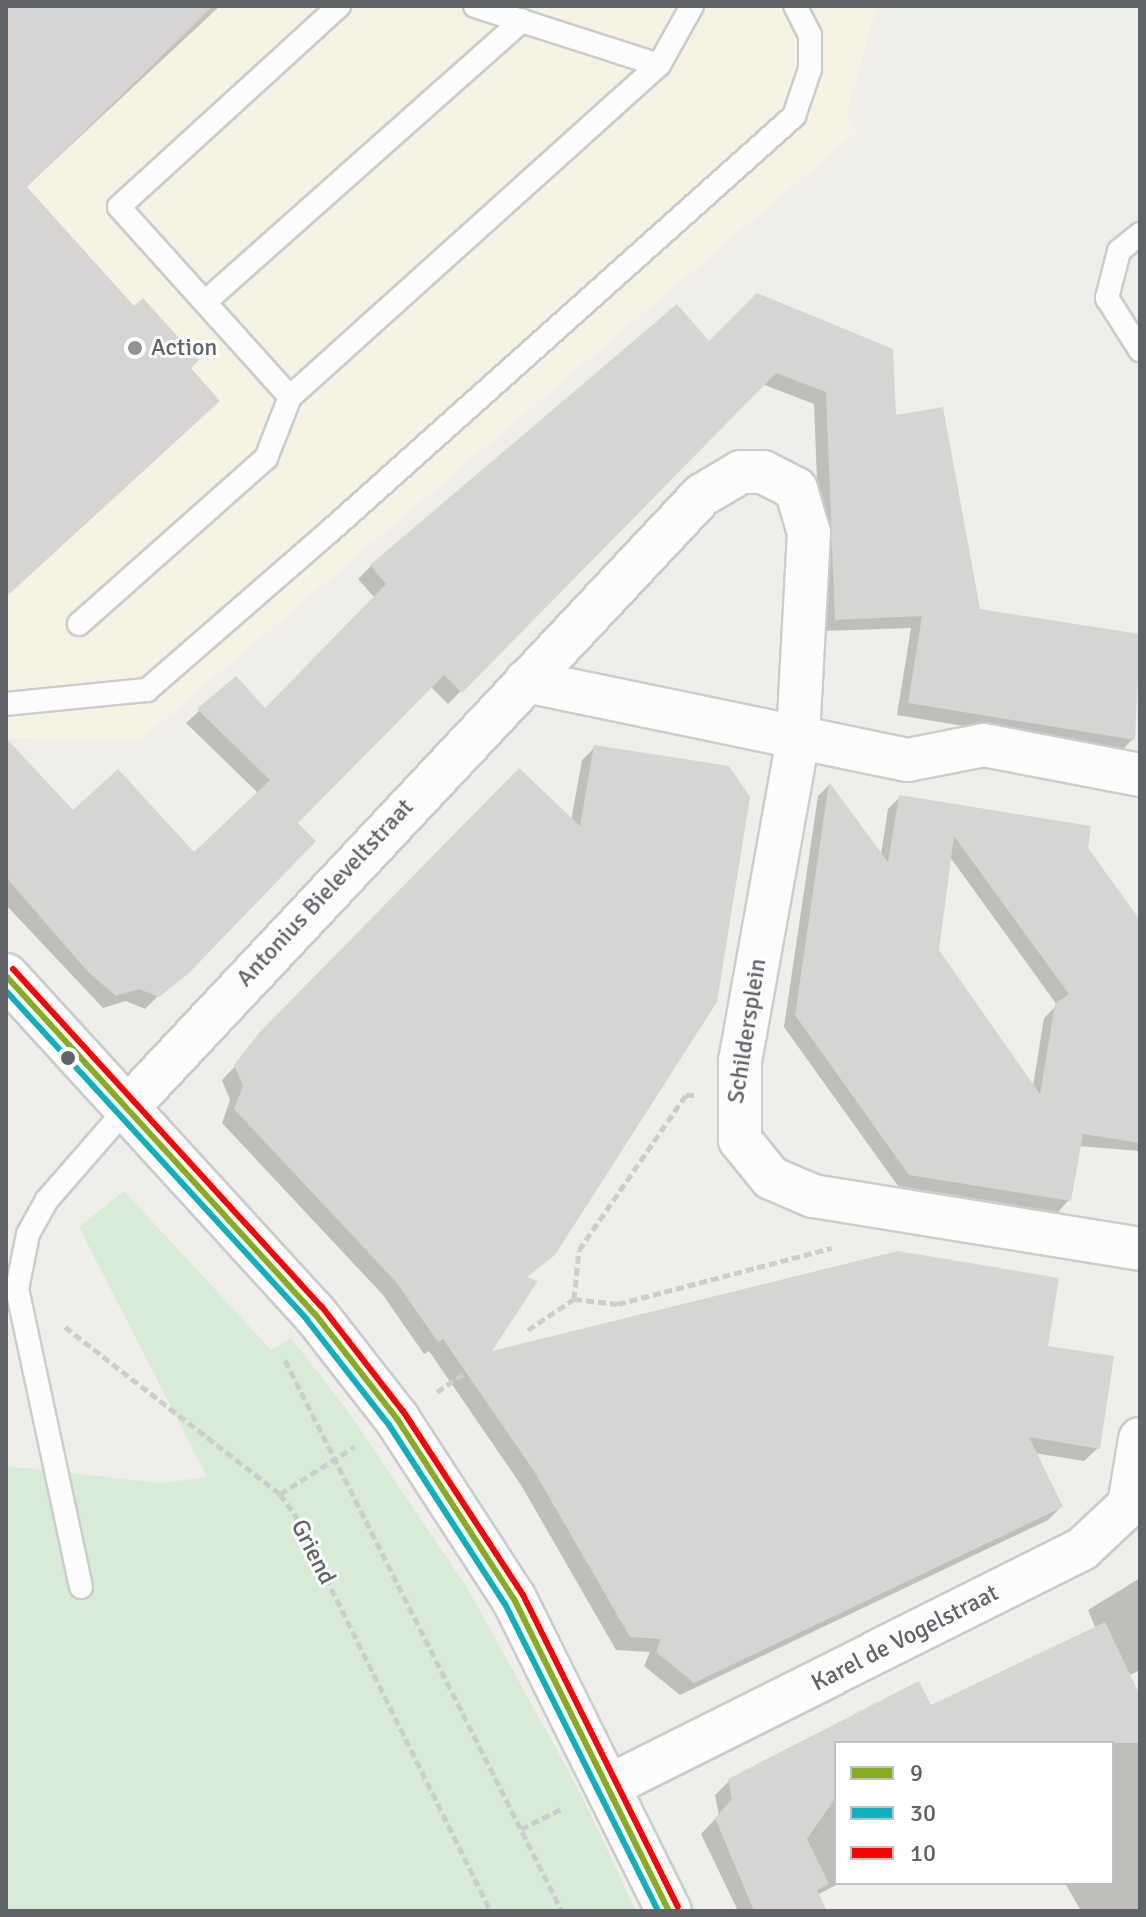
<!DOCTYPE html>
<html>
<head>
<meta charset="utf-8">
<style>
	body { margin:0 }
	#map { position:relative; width:1146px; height:1917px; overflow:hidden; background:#efeeea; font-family:Signika,sans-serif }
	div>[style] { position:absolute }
	.commercial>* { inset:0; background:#f7f3e4 }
	.green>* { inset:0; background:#d8ebd6 }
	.shadow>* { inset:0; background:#0003 }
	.building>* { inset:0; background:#d6d5d3 }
	.path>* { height:5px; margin-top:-2.5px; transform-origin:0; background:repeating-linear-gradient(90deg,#cacfcc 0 8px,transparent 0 12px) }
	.roads { filter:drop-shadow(2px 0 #cbcccc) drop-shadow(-2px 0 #cbcccc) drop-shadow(0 2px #cbcccc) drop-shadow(0 -2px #cbcccc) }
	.service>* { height:22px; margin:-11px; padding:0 11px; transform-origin:11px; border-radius:11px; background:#fdfcfc }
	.minor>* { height:42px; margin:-21px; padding:0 21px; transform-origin:21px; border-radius:21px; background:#fdfcfc }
	.tertiary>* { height:44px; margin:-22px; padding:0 22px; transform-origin:22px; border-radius:22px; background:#fdfcfc }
	.bus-1>* { height:6px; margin:-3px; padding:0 3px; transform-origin:3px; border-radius:3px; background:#88ac1f }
	.bus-2>* { height:6px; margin:-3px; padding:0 3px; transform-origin:3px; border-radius:3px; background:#0eb0be }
	.bus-3>* { height:6px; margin:-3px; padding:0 3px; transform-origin:3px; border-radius:3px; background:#f00 }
	.dots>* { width:22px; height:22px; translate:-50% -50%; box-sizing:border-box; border:4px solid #fff; border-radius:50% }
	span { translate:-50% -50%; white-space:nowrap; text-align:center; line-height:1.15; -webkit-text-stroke:6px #fff; paint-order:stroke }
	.poi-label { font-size:24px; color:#5f6368 }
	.left { translate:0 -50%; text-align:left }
	.street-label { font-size:24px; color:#5f6368 }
	.frame { position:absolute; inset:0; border:8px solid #5f6368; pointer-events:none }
	.legend { position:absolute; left:834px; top:1741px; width:280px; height:144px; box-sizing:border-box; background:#fff; border:2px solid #bfc1c3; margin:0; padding:10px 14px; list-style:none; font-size:24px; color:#5f6368 }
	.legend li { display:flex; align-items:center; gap:16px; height:40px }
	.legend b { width:40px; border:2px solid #bfc1c3 }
</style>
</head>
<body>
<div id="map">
	<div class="commercial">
		<i style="clip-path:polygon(6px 6px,877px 6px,847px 113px,858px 131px,141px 739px,6px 738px)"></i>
	</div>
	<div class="green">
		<i style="clip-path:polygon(124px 1191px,271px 1350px,291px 1338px,350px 1414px,469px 1591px,580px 1792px,636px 1911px,6px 1911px,6px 1466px,161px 1483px,207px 1477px,79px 1227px)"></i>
	</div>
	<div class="shadow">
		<i style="clip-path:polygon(6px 6px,220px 6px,25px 188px,6px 596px)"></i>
		<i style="clip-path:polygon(758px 296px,891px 350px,894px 417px,979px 611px,1140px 636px,1133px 739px,1120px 752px,897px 715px,911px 628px,823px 631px,814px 404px,762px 384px,448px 704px,430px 686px,295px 823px,314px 841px,145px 1009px,126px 1001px,103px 1008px,6px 905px,6px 753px,73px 812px,193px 855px,258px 793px,186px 723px,199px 711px,265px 711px,375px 598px,358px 579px,371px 566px,677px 307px,709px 344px)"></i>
		<i style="clip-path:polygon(595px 747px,553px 1254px,526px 1278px,487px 1354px,1045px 1347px,1098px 1448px,1084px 1461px,1034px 1453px,1061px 1507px,1048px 1520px,680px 1695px,644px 1666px,650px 1652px,616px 1650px,521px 1485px,429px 1351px,424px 1354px,383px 1295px,222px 1123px,230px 1100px,222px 1080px,519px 771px,571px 821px,582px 760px)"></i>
		<i style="clip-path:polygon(evenodd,829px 785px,881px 854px,888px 809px,900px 797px,1086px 849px,1140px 924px,1140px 1151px,1078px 1146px,1069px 1200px,1058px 1212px,898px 1186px,784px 1027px,818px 796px,829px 785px,950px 857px,1057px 1005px,1044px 1018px,1033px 1086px,937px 950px,950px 857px)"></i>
		<i style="clip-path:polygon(1140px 1578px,1140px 1670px,1128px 1676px,1140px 1700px,1140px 1911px,1081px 1911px,1065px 1883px,1112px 1883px,1112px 1743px,836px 1743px,840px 1883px,817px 1895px,825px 1911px,738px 1911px,701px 1834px,719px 1815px,715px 1795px,730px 1780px,930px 1708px,1096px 1629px,1088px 1610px)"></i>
	</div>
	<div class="building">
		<i style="clip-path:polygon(6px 6px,213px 6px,27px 187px,134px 306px,143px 298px,199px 360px,191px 368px,220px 401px,6px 597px)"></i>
		<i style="clip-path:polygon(757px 293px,893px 349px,896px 415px,943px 407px,980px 609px,1140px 634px,1135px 740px,908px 703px,922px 616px,835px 620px,826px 392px,776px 373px,462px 693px,444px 675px,298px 823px,316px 841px,189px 973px,159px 997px,139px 989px,116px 996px,87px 971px,6px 877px,6px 738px,73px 810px,118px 769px,194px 852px,270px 780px,197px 709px,236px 676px,265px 708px,386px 584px,370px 565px,677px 304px,709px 341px)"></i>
		<i style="clip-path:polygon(594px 745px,729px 766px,750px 797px,717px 1002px,555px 1255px,527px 1277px,538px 1281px,492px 1351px,898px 1251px,1059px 1278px,1048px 1346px,1114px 1356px,1100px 1449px,1029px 1437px,1063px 1507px,694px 1683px,656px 1652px,661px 1639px,630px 1637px,534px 1471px,443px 1339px,438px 1342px,396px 1282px,234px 1109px,243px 1086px,234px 1065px,259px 1033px,519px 768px,580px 826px)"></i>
		<i style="clip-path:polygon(evenodd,829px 782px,888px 862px,899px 795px,1091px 826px,1088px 848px,1140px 920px,1140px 1143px,1083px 1134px,1071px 1201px,909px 1175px,795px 1015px,829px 782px,954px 836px,1069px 994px,1055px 1004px,1040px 1094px,939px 950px,954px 836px)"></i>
		<i style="clip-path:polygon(1105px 1622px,1140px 1695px,1140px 1743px,836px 1743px,836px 1797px,807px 1839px,829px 1884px,817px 1890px,827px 1911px,754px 1911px,715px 1818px,732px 1799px,728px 1779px,919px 1681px,931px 1705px)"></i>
	</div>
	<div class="path">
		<i style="left:574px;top:1299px;width:49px;rotate:-84.2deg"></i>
		<i style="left:579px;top:1250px;width:188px;rotate:-55.4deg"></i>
		<i style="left:686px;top:1095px;width:9px"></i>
		<i style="left:65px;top:1327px;width:272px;rotate:37.8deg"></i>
		<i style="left:280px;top:1494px;width:24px;rotate:54deg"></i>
		<i style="left:294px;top:1513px;width:444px;rotate:63.7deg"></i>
		<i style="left:528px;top:1330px;width:55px;rotate:-34deg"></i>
		<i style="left:574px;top:1299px;width:44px;rotate:6.5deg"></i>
		<i style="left:618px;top:1304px;width:221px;rotate:-14.7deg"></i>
		<i style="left:285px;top:1360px;width:617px;rotate:63.31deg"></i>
		<i style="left:437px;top:1392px;width:35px;rotate:-35deg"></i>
		<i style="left:280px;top:1494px;width:89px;rotate:-32.6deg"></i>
		<i style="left:521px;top:1829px;width:47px;rotate:-26.6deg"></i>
	</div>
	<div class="roads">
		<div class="service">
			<i style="left:339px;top:6px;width:298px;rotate:137.6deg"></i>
			<i style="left:119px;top:207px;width:256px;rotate:48deg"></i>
			<i style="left:290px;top:397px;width:496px;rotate:-42deg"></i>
			<i style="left:659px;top:65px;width:68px;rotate:-60.8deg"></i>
			<i style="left:475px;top:6px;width:193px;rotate:17.8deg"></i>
			<i style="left:1140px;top:234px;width:27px;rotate:141deg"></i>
			<i style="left:1119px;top:251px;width:49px;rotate:104.3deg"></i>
			<i style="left:1107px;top:298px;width:62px;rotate:57.6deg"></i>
			<i style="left:205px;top:302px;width:424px;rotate:-41.6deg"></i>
			<i style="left:79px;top:624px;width:250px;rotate:-41.6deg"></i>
			<i style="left:266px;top:458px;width:66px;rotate:-68.5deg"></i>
			<i style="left:6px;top:704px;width:142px;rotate:-5.7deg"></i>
			<i style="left:147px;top:690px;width:242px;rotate:-41deg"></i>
			<i style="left:330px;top:531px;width:623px;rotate:-41.81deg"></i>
			<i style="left:794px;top:116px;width:50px;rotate:-71.2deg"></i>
			<i style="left:810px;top:69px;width:34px;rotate:-90deg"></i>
			<i style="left:810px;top:35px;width:33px;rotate:-117deg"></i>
			<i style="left:81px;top:1587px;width:305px;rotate:-102.1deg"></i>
			<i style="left:17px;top:1289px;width:56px;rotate:-78.7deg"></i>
			<i style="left:28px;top:1234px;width:39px;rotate:-61deg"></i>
			<i style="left:47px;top:1200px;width:122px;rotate:-49deg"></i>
		</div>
		<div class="minor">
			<i style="left:526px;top:681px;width:390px;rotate:11.7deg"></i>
			<i style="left:908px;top:760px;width:77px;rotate:-11.2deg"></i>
			<i style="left:984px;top:745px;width:159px;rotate:10.9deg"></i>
			<i style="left:127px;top:1108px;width:840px;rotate:-46.83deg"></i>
			<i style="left:702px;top:495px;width:45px;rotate:-30.5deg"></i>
			<i style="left:741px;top:472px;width:22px"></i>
			<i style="left:763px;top:472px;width:37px;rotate:27deg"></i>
			<i style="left:796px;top:489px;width:46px;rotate:73.5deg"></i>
			<i style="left:809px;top:533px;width:206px;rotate:93.1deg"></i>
			<i style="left:798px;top:739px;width:326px;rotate:100.2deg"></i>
			<i style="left:740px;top:1060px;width:80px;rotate:90deg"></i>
			<i style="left:740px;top:1140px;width:49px;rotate:50.8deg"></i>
			<i style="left:771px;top:1178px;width:46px;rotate:23.2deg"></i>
			<i style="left:813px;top:1196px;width:331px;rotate:9.2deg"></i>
			<i style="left:609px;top:1786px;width:529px;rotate:-26.61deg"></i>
			<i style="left:1082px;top:1549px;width:64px;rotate:-43.1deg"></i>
			<i style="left:1129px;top:1505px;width:67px;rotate:-80.5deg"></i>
		</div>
		<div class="tertiary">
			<i style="left:6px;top:976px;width:458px;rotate:47.6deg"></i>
			<i style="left:315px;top:1314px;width:133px;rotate:52deg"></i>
			<i style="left:397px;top:1419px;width:215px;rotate:57deg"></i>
			<i style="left:514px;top:1599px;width:348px;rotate:63.6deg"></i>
		</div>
	</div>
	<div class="bus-1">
		<i style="left:6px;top:976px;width:458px;rotate:47.6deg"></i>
		<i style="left:315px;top:1314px;width:133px;rotate:52deg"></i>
		<i style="left:397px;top:1419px;width:215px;rotate:57deg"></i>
		<i style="left:514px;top:1599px;width:348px;rotate:63.6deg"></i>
	</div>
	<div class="bus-2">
		<i style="left:6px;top:991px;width:446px;rotate:47.5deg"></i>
		<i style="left:307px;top:1320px;width:133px;rotate:52deg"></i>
		<i style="left:389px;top:1425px;width:213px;rotate:57.1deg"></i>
		<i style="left:505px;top:1604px;width:343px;rotate:63.5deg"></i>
	</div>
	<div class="bus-3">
		<i style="left:13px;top:969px;width:458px;rotate:47.6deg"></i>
		<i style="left:322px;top:1307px;width:135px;rotate:52.2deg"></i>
		<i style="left:405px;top:1414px;width:216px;rotate:56.9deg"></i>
		<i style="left:523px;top:1595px;width:348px;rotate:63.6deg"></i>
	</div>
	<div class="dots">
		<i style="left:135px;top:348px;background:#919496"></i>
		<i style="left:68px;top:1058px;background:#5f6368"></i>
	</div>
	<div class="poi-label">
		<span class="left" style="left:151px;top:348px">Action</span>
	</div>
	<div class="street-label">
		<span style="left:325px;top:893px;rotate:-47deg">Antonius Bieleveltstraat</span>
		<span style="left:747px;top:1031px;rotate:-81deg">Schildersplein</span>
		<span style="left:313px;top:1552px;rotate:63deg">Griend</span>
		<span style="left:905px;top:1638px;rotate:-27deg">Karel de Vogelstraat</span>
	</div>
	<div class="frame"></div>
	<ul class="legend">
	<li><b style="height:10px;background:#88ac1f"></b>9</li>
	<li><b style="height:10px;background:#0eb0be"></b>30</li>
	<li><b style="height:10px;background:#f00"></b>10</li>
	</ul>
</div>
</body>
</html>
